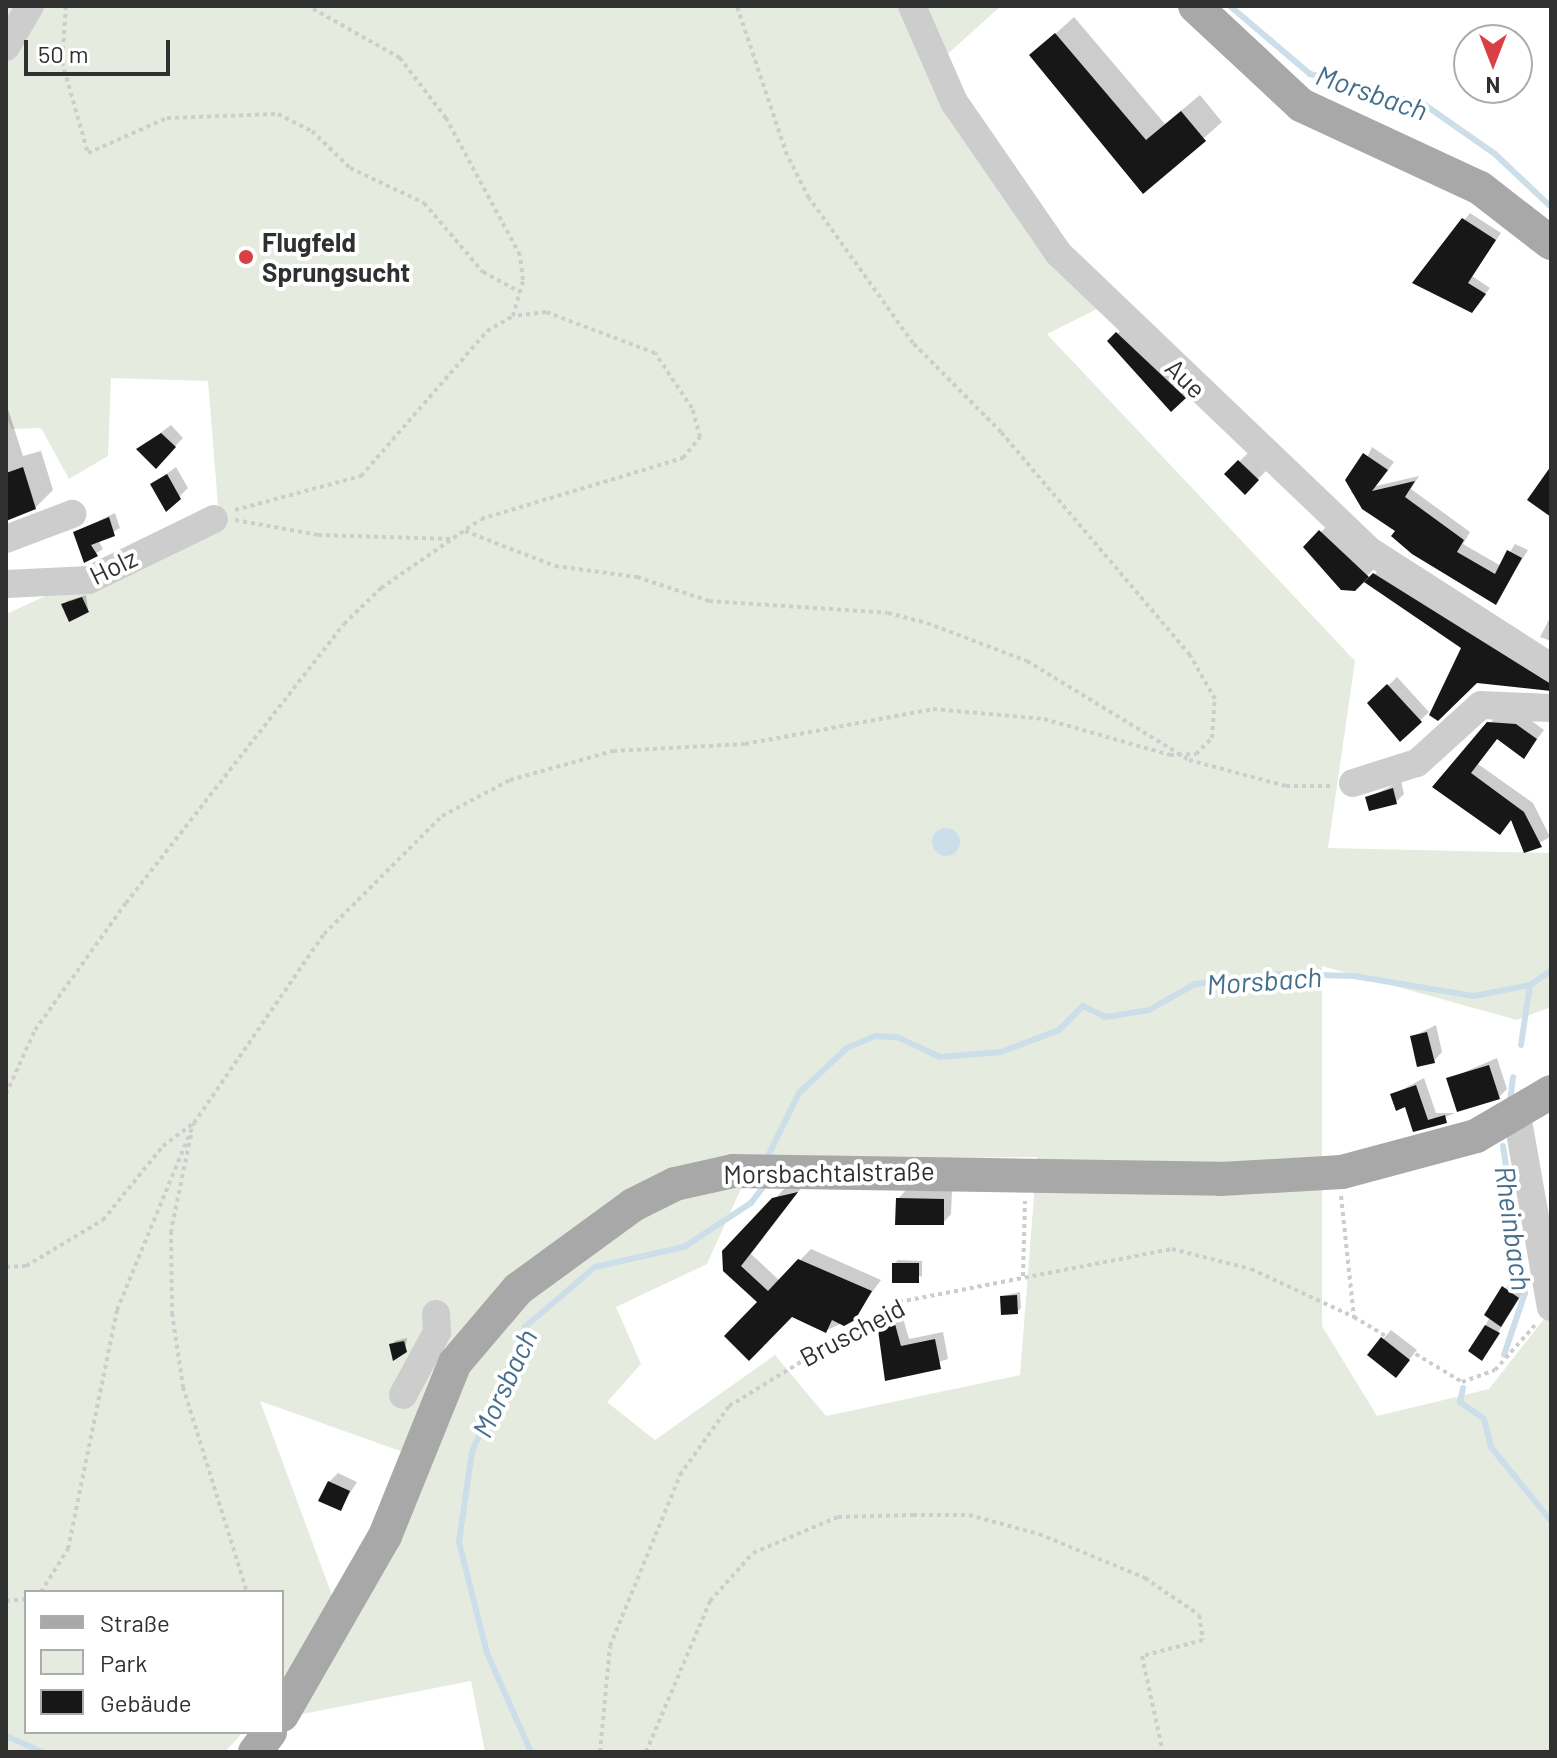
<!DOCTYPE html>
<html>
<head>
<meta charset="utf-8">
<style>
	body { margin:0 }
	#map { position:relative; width:1557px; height:1758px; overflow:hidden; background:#fff; font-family:Barlow,sans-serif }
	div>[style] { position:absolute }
	.green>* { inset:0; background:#e5ecdf }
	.water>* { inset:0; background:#ccdeea }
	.round { border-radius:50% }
	.shadow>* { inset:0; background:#0003 }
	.stream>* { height:6px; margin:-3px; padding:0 3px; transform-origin:3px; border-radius:3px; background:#ccdeea }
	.building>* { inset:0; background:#171717 }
	.path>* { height:4px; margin-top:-2px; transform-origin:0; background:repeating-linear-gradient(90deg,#cdcdcd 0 4px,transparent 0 8px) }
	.minor>* { height:28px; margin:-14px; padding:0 14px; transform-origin:14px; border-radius:14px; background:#cdcdcd }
	.major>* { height:34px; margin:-17px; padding:0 17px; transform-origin:17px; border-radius:17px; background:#a8a8a8 }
	.dots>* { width:22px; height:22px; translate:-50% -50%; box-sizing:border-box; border:4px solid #fff; border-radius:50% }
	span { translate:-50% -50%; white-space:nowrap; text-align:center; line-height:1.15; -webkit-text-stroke:8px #fff; paint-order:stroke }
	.poi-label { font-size:26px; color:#303030; font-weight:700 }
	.left { translate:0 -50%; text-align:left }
	.street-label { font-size:26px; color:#303030 }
	.water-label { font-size:28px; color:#436e8c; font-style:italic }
	.frame { position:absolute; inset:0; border:8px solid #303030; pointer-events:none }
	.legend { position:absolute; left:24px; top:1590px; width:260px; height:144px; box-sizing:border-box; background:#fff; border:2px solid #acacac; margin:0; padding:10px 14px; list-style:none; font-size:24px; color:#303030 }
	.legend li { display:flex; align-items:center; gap:16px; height:40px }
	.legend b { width:40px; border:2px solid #acacac }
	.north { position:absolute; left:1453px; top:24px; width:80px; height:80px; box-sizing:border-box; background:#fff; border:2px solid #acacac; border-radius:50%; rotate:180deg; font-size:22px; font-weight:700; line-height:32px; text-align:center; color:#303030 }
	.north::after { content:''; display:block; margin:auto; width:28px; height:36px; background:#d94046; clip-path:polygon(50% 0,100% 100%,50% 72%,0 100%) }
	.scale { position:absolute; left:24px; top:40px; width:146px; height:36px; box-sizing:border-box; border:4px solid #303030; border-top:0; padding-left:10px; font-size:24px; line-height:28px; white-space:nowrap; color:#303030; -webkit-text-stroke:6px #fff; paint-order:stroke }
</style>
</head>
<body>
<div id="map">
	<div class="green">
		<i style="clip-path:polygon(evenodd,6px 6px,1001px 6px,941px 60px,1107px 304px,1047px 334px,1355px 661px,1328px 848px,1551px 853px,1551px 1007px,1517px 1020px,1322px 966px,1322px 1326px,1377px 1416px,1489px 1389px,1551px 1310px,1551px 1752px,485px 1752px,471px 1681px,282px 1718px,282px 1592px,26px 1592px,26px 1732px,243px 1732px,225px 1752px,6px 1752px,6px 614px,219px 518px,208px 381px,111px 378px,108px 456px,69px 479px,41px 428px,12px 429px,6px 418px,6px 6px,1037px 1157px,1020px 1375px,826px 1416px,775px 1355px,655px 1440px,607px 1402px,641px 1364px,616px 1307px,707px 1264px,754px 1160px,1037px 1157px,6px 6px,260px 1401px,403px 1452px,336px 1606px,260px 1401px)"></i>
	</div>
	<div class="water">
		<i class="round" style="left:932px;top:828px;width:28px;height:28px"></i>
	</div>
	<div class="shadow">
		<i style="clip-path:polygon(1074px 17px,1165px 124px,1200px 95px,1222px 122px,1144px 191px,1031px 56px)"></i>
		<i style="clip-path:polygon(1470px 213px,1501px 233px,1472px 276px,1490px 288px,1472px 311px,1415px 282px)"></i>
		<i style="clip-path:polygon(1126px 325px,1193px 388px,1171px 409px,1110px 341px)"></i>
		<i style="clip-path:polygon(6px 403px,23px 456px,41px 451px,53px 490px,35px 508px,6px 519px)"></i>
		<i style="clip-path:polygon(171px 425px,183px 438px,156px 466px,139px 449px)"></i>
		<i style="clip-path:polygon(1372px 447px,1394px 462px,1376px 486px,1419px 476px,1411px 489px,1470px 532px,1463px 544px,1501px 566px,1515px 544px,1528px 550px,1495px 602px,1351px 492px)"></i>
		<i style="clip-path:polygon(1248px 453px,1266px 471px,1245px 492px,1227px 474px)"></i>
		<i style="clip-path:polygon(176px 467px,188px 488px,167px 509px,153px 484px)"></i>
		<i style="clip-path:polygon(115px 513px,120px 528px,98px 540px,103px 549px,85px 560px,75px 532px)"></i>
		<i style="clip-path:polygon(1329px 524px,1375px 568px,1354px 589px,1306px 547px)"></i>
		<i style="clip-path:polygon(1380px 569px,1551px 680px,1550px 683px,1544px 689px,1367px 582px)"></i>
		<i style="clip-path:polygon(86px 595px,88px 610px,63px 605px,67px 601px)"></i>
		<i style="clip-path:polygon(1551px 616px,1551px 641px,1540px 637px)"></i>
		<i style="clip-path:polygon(1397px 677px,1429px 712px,1400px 739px,1370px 703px)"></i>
		<i style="clip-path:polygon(1498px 714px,1525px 716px,1544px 730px,1524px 756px,1498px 738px,1478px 764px,1533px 803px,1550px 837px,1525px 851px,1512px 819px,1500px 832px,1435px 786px)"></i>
		<i style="clip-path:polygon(1401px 781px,1404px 794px,1396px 802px,1368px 798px)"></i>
		<i style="clip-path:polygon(1436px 1025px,1442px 1052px,1434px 1061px,1412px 1037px)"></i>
		<i style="clip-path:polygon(1497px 1058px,1507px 1089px,1499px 1097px,1448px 1079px)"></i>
		<i style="clip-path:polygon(1424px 1078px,1436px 1113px,1455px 1113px,1414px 1130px,1406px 1105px,1392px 1095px)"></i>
		<i style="clip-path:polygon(805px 1183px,751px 1254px,780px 1281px,811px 1249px,881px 1280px,853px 1318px,825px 1331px,760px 1302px,724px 1252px,785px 1188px)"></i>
		<i style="clip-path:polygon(906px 1190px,952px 1191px,951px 1214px,943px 1223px,898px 1199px)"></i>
		<i style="clip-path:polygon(898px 1260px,922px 1261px,922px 1277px,894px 1264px)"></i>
		<i style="clip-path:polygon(1510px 1281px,1524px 1291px,1482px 1358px,1471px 1351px)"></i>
		<i style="clip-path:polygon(1020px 1292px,1021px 1308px,1017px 1312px,1002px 1296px)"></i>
		<i style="clip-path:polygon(903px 1318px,909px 1339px,943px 1332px,948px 1359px,887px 1378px,880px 1330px)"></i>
		<i style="clip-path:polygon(1391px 1330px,1417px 1350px,1404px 1366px,1370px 1354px)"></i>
		<i style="clip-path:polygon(407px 1338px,405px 1351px,391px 1345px,395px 1341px)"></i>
		<i style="clip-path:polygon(338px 1473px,357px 1482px,340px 1509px,329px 1482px)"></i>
	</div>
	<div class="stream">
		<i style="left:1230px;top:6px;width:105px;rotate:40.4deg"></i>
		<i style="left:1310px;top:74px;width:119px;rotate:15.1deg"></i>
		<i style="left:1425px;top:105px;width:85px;rotate:35deg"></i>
		<i style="left:1495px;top:154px;width:77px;rotate:43.4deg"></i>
		<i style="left:1521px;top:1045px;width:61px;rotate:-81.5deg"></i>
		<i style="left:1510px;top:1102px;width:25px;rotate:-83deg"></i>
		<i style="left:1503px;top:1146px;width:149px;rotate:81.5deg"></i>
		<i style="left:1525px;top:1293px;width:65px;rotate:108.7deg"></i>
		<i style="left:766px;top:1160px;width:75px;rotate:-63.8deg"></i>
		<i style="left:799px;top:1093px;width:66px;rotate:-43.2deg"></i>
		<i style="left:847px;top:1048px;width:30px;rotate:-23deg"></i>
		<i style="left:875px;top:1036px;width:22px;rotate:3deg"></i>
		<i style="left:897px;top:1037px;width:47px;rotate:24.9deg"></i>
		<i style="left:940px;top:1057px;width:61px;rotate:-4.7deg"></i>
		<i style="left:1001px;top:1052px;width:62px;rotate:-20.8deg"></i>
		<i style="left:1059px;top:1030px;width:34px;rotate:-45deg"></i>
		<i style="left:1083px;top:1006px;width:25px;rotate:26deg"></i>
		<i style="left:1106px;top:1017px;width:44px;rotate:-9.2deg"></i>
		<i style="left:1149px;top:1010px;width:53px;rotate:-29.5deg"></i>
		<i style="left:1195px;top:984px;width:88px;rotate:-6.6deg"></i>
		<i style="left:1282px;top:974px;width:72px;rotate:1.6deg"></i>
		<i style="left:1354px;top:976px;width:122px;rotate:9.5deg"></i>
		<i style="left:1474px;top:996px;width:57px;rotate:-11.1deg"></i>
		<i style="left:1530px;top:985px;width:25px;rotate:-34deg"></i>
		<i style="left:1463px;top:1388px;width:14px;rotate:102deg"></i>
		<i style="left:1460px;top:1402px;width:29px;rotate:35deg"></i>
		<i style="left:1484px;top:1419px;width:29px;rotate:76deg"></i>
		<i style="left:1491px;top:1447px;width:95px;rotate:51deg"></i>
		<i style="left:6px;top:1736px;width:40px;rotate:23.4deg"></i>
		<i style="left:531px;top:1752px;width:108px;rotate:-114deg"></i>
		<i style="left:487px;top:1653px;width:114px;rotate:-104.2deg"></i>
		<i style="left:459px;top:1542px;width:91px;rotate:-81.8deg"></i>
		<i style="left:472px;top:1452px;width:136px;rotate:-67deg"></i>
		<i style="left:525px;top:1327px;width:92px;rotate:-40.6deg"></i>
		<i style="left:595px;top:1267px;width:91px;rotate:-12.7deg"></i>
		<i style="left:684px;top:1247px;width:80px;rotate:-33.3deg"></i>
		<i style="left:751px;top:1203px;width:25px;rotate:-53deg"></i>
	</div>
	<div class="building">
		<i style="clip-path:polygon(1055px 33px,1146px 140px,1181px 111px,1206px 141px,1143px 194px,1029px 55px)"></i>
		<i style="clip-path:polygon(1462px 218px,1496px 240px,1468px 283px,1486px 294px,1472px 313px,1412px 283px)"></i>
		<i style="clip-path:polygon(1116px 332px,1186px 398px,1171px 412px,1107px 341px)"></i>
		<i style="clip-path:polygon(161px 433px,176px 447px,156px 469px,136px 449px)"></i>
		<i style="clip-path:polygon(1363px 453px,1388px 470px,1372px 491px,1415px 481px,1405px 497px,1464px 540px,1457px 552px,1495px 574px,1507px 550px,1522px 558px,1496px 605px,1412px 554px,1391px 536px,1395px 531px,1362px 509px,1345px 480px)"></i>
		<i style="clip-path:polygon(1238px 460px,1259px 480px,1245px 495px,1224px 474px)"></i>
		<i style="clip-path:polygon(1551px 466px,1551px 517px,1527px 500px)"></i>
		<i style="clip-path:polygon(23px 467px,36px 509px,6px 521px,6px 473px)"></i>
		<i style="clip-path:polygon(167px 474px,181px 499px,166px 512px,150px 484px)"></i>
		<i style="clip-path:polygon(109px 517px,115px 536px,91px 545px,98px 556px,84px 563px,73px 532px)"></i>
		<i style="clip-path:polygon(1319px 530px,1369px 577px,1355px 591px,1341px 590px,1303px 547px)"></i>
		<i style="clip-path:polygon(1373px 573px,1551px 684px,1551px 691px,1477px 683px,1438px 721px,1429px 715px,1461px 648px,1364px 582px)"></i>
		<i style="clip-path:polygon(82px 597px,89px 612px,69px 622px,61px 604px)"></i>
		<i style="clip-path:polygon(1387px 684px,1422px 722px,1400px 742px,1367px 703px)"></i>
		<i style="clip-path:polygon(1487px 722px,1516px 724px,1537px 739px,1524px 759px,1497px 739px,1471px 773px,1524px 812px,1542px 847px,1524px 853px,1511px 820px,1500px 835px,1432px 787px)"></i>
		<i style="clip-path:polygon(1393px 788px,1397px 804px,1369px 811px,1365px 797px)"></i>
		<i style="clip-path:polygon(1427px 1032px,1435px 1063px,1417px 1067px,1410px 1036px)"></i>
		<i style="clip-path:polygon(1489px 1065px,1500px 1099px,1457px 1112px,1446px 1078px)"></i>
		<i style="clip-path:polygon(1416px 1085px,1428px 1120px,1445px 1115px,1447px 1123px,1413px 1132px,1405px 1107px,1396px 1111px,1390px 1094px)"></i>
		<i style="clip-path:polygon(798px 1192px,741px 1266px,768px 1291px,798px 1259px,872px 1291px,855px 1320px,844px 1326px,832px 1320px,826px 1333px,792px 1317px,749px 1361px,724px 1336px,757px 1302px,723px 1271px,722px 1251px,772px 1198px)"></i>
		<i style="clip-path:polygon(896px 1198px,944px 1199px,944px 1225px,895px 1225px)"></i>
		<i style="clip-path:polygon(892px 1263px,919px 1263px,919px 1283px,892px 1283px)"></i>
		<i style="clip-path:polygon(1502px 1286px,1519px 1298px,1501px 1327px,1484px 1315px)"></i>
		<i style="clip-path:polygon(1017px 1295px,1018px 1314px,1001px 1315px,1000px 1296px)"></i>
		<i style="clip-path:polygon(895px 1324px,901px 1346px,935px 1339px,941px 1369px,885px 1381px,878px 1330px)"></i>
		<i style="clip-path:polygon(1485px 1325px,1500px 1333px,1482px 1361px,1468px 1351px)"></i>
		<i style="clip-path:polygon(1381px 1337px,1410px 1360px,1396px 1378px,1367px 1355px)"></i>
		<i style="clip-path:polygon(404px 1341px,407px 1352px,393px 1361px,389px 1344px)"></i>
		<i style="clip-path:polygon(328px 1481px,350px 1491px,341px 1511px,318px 1501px)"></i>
	</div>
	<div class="path">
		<i style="left:66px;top:6px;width:56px;rotate:94.1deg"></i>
		<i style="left:62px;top:62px;width:95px;rotate:74.1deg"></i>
		<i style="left:88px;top:153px;width:86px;rotate:-23.9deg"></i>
		<i style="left:167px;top:118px;width:111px;rotate:-2.1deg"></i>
		<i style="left:278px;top:114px;width:38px;rotate:27deg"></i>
		<i style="left:312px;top:131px;width:53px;rotate:44.2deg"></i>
		<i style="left:350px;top:168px;width:82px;rotate:25.3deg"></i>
		<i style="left:424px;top:203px;width:91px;rotate:49.5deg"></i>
		<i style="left:483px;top:272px;width:42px;rotate:28.4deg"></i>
		<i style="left:235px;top:510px;width:131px;rotate:-15.1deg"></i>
		<i style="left:361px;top:476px;width:192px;rotate:-49deg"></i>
		<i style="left:487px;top:331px;width:30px;rotate:-30deg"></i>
		<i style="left:235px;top:520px;width:84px;rotate:10.2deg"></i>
		<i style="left:318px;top:535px;width:135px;rotate:1.7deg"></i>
		<i style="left:465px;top:531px;width:97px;rotate:21.3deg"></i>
		<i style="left:555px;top:566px;width:83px;rotate:7.6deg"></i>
		<i style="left:637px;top:577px;width:76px;rotate:18.4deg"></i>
		<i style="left:709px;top:601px;width:179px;rotate:3.8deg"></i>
		<i style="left:888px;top:613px;width:40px;rotate:14.4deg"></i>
		<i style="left:927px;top:623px;width:107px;rotate:20.8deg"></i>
		<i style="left:1027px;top:661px;width:190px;rotate:31.4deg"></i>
		<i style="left:1189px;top:760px;width:100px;rotate:15deg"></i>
		<i style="left:1286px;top:786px;width:45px"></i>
		<i style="left:6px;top:1094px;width:70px;rotate:-65.6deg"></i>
		<i style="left:35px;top:1030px;width:156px;rotate:-54.4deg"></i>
		<i style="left:126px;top:903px;width:354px;rotate:-52deg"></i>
		<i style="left:344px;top:624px;width:52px;rotate:-44.2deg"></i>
		<i style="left:381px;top:588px;width:121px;rotate:-34.6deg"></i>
		<i style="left:481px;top:519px;width:211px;rotate:-16.8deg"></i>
		<i style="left:683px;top:458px;width:27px;rotate:-51deg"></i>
		<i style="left:700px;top:437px;width:30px;rotate:-105deg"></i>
		<i style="left:692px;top:408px;width:66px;rotate:-123.9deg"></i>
		<i style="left:655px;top:353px;width:116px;rotate:-159.4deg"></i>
		<i style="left:546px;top:312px;width:33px;rotate:173deg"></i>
		<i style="left:513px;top:316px;width:37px;rotate:-74deg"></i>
		<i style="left:523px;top:280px;width:25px;rotate:-97deg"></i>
		<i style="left:520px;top:255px;width:156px;rotate:-118.4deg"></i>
		<i style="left:446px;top:118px;width:76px;rotate:-127.5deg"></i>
		<i style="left:400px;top:58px;width:106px;rotate:-150.5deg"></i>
		<i style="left:191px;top:1135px;width:98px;rotate:101.8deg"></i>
		<i style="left:171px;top:1231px;width:82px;rotate:89.3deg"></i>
		<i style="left:172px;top:1313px;width:75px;rotate:81.5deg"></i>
		<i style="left:183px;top:1387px;width:215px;rotate:72.7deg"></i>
		<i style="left:1341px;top:1196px;width:122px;rotate:83.9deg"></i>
		<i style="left:6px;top:1267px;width:20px;rotate:-3deg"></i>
		<i style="left:26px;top:1266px;width:90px;rotate:-30.9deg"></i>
		<i style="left:103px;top:1220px;width:95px;rotate:-51deg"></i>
		<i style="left:163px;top:1146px;width:39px;rotate:-37deg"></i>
		<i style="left:1023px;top:1276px;width:75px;rotate:-88.5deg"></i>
		<i style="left:41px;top:1592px;width:51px;rotate:-57.9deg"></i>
		<i style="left:68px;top:1549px;width:244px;rotate:-78.4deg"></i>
		<i style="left:117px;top:1310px;width:202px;rotate:-67.6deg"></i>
		<i style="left:194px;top:1123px;width:229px;rotate:-55.5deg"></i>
		<i style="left:324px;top:934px;width:167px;rotate:-45deg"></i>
		<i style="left:442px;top:816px;width:77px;rotate:-27.9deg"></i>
		<i style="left:510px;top:780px;width:107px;rotate:-15.7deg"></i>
		<i style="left:613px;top:751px;width:132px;rotate:-3deg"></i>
		<i style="left:745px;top:744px;width:191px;rotate:-10.5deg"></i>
		<i style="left:933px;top:709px;width:111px;rotate:5.1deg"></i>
		<i style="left:1044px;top:719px;width:131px;rotate:15.9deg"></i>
		<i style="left:1170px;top:755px;width:26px;rotate:-2deg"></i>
		<i style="left:1196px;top:754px;width:23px;rotate:-45deg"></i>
		<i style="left:1212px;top:738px;width:39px;rotate:-86deg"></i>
		<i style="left:1215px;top:699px;width:51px;rotate:-119.6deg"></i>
		<i style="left:1190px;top:655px;width:292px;rotate:-130.3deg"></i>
		<i style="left:1001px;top:432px;width:125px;rotate:-134.7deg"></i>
		<i style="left:913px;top:343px;width:178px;rotate:-125.6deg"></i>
		<i style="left:809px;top:198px;width:48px;rotate:-117.1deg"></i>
		<i style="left:787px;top:155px;width:157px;rotate:-108.6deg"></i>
		<i style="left:6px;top:1601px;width:20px;rotate:-6deg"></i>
		<i style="left:600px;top:1752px;width:106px;rotate:-84.6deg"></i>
		<i style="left:610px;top:1646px;width:185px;rotate:-67.7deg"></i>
		<i style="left:680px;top:1475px;width:85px;rotate:-54.6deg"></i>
		<i style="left:729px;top:1406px;width:199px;rotate:-31.5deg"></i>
		<i style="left:899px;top:1302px;width:278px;rotate:-11deg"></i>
		<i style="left:1172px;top:1249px;width:81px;rotate:14.2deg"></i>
		<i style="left:1251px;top:1269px;width:114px;rotate:25deg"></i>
		<i style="left:1354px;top:1317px;width:126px;rotate:31deg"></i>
		<i style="left:1462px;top:1382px;width:35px;rotate:-20deg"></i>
		<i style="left:1495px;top:1370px;width:62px;rotate:-48.3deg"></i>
		<i style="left:646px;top:1752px;width:164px;rotate:-67deg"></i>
		<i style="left:710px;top:1601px;width:64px;rotate:-48.1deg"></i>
		<i style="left:753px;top:1553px;width:92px;rotate:-23deg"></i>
		<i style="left:838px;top:1517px;width:75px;rotate:-1.5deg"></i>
		<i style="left:913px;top:1515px;width:56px"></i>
		<i style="left:969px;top:1515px;width:73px;rotate:15.2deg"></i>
		<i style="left:1039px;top:1534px;width:115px;rotate:22.5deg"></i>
		<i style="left:1145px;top:1578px;width:65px;rotate:34.4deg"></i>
		<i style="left:1199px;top:1615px;width:25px;rotate:81deg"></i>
		<i style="left:1203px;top:1640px;width:63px;rotate:165.3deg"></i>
		<i style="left:1142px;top:1656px;width:98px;rotate:77.7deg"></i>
	</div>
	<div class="minor">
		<i style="left:912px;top:6px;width:105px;rotate:66.4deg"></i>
		<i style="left:954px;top:102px;width:183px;rotate:55.4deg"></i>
		<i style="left:1058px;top:253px;width:431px;rotate:43.7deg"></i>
		<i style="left:1370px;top:551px;width:215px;rotate:32.7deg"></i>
		<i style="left:6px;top:47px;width:48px;rotate:-59.7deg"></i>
		<i style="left:6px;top:539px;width:71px;rotate:-20.7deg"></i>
		<i style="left:6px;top:584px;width:83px;rotate:-2.8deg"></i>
		<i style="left:89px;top:580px;width:139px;rotate:-26deg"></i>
		<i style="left:1353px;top:783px;width:67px;rotate:-17.4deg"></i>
		<i style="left:1417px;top:763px;width:86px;rotate:-42.2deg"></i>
		<i style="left:1481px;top:705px;width:70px;rotate:2.5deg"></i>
		<i style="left:1517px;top:1115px;width:195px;rotate:80deg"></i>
		<i style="left:403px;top:1395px;width:72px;rotate:-61.6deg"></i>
		<i style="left:437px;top:1332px;width:18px;rotate:-93deg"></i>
	</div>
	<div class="major">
		<i style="left:1195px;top:6px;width:145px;rotate:43deg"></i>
		<i style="left:1301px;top:105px;width:197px;rotate:24.9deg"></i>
		<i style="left:1480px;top:188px;width:90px;rotate:37.8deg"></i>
		<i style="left:282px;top:1715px;width:207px;rotate:-60.1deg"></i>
		<i style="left:385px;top:1536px;width:187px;rotate:-68deg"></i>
		<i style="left:455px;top:1363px;width:97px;rotate:-49.6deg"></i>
		<i style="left:518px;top:1289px;width:142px;rotate:-36.1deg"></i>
		<i style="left:633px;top:1205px;width:47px;rotate:-26.6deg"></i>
		<i style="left:675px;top:1184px;width:59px;rotate:-12.6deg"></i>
		<i style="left:733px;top:1171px;width:488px;rotate:0.9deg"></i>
		<i style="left:1221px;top:1179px;width:121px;rotate:-3.3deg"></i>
		<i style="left:1342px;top:1172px;width:139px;rotate:-15deg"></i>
		<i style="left:1476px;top:1136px;width:87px;rotate:-30.4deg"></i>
		<i style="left:255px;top:1752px;width:25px;rotate:-53deg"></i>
	</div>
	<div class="dots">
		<i style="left:246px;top:257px;background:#d94046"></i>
	</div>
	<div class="poi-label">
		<span class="left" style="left:262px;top:257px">Flugfeld<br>Sprungsucht</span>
	</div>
	<div class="street-label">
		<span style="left:1186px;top:378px;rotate:44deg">Aue</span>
		<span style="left:113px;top:566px;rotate:-26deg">Holz</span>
		<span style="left:829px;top:1172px;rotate:-1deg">Morsbachtalstraße</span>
		<span style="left:852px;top:1332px;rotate:-28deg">Bruscheid</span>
	</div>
	<div class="water-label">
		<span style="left:1372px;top:92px;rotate:19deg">Morsbach</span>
		<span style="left:1264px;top:980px;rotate:-4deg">Morsbach</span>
		<span style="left:1514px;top:1228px;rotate:82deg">Rheinbach</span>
		<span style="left:504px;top:1383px;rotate:-65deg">Morsbach</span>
	</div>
	<div class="frame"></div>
	<ul class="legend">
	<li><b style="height:10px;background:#a8a8a8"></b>Straße</li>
	<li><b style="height:22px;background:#e5ecdf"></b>Park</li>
	<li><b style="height:22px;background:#171717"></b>Gebäude</li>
	</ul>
	<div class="north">N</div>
	<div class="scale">50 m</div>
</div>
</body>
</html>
